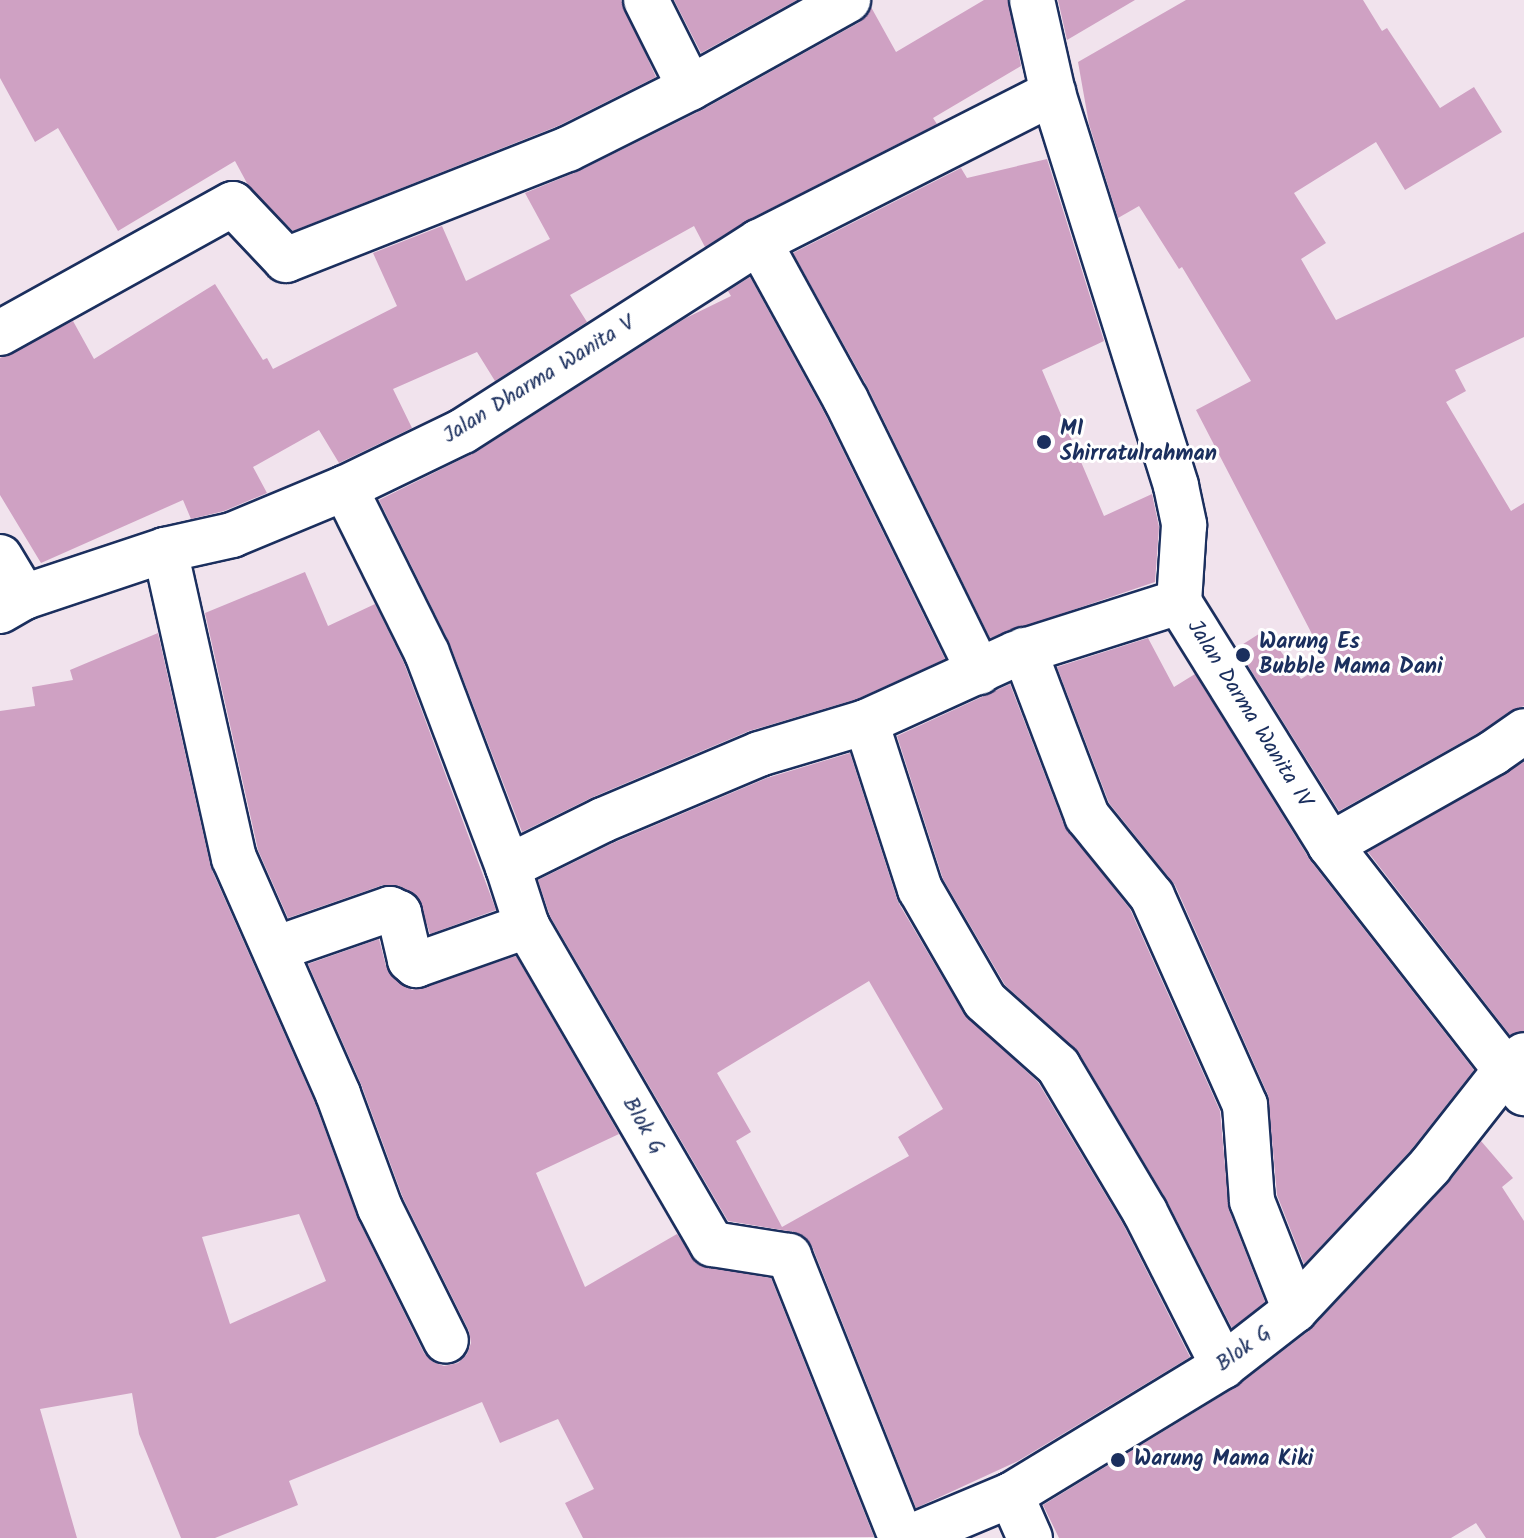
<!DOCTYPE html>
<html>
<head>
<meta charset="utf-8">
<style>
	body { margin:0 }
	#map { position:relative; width:1524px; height:1538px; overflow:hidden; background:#f1e3ed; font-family:Kalam,sans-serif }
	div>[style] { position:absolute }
	.building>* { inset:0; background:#cfa1c3 }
	.roads { filter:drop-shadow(2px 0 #1b2f5e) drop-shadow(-2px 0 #1b2f5e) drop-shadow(0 2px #1b2f5e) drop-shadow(0 -2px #1b2f5e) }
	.street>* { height:44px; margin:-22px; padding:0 22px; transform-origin:22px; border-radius:22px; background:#fff }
	.dots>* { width:22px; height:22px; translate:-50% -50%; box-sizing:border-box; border:4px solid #fff; border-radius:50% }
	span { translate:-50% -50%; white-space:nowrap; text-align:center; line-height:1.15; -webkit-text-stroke:6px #fff; paint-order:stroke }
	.street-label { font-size:22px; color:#1b2f5e }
	.poi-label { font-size:22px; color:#1b2f5e; font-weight:700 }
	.left { translate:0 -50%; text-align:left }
</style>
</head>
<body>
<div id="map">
	<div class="building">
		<i style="clip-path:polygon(0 0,621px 0,656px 77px,558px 126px,293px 231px,248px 185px,235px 161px,118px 231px,58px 128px,35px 142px,0 78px)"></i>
		<i style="clip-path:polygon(674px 0,797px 0,701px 53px)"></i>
		<i style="clip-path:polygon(984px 0,1008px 0,1021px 66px,933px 118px,937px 124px,748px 220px,705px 247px,694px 226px,570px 295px,587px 322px,495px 381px,477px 352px,393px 389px,412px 428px,339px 463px,319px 430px,253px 467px,267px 493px,224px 511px,191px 519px,183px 500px,41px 563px,0 495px,0 358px,73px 321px,94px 359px,215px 284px,263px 360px,267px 358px,273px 369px,397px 306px,373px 253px,442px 226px,466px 281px,550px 239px,525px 193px,579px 171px,702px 110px,860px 22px,871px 7px,896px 52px)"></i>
		<i style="clip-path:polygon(1058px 0,1135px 0,1067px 40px)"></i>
		<i style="clip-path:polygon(1186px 0,1363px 0,1382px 31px,1387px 28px,1440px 108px,1474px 87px,1502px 132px,1405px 190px,1376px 142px,1294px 193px,1326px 243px,1301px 259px,1336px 320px,1524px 232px,1524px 337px,1455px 370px,1466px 391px,1446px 402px,1511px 511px,1524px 503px,1524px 706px,1510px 711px,1480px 732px,1339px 811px,1237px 648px,1265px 630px,1301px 679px,1327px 663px,1196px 410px,1251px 381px,1182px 267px,1179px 269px,1139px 206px,1118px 218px,1089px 124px,1078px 62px)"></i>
		<i style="clip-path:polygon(1047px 159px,1104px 341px,1042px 370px,1104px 516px,1152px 494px,1159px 527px,1155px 582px,990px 638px,868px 388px,793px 253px,961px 168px,967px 178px)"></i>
		<i style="clip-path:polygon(750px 277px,824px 412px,945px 659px,857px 699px,749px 731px,593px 797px,522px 832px,449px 642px,379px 500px,476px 452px,686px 318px,731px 296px,728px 291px)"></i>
		<i style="clip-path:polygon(305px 572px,328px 626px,375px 604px,404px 663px,496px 910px,430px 934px,418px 897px,400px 886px,383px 885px,288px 918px,258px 850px,205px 613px)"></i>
		<i style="clip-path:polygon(evenodd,158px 633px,211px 868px,315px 1103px,358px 1219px,424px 1353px,433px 1362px,444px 1366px,458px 1363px,467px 1354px,471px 1343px,469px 1331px,403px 1198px,361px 1084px,308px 964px,379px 939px,386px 966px,393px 978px,412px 990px,516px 956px,619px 1134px,536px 1173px,585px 1287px,677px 1234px,698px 1265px,771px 1278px,874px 1537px,583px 1538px,565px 1503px,594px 1489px,558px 1419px,500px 1443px,482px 1402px,289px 1481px,298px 1505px,215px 1538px,181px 1538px,139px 1434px,132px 1393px,40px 1409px,77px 1538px,0 1538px,0 711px,35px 706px,32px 687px,73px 680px,70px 670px,158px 633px,299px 1214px,326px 1281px,230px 1324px,202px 1237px,299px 1214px)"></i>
		<i style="clip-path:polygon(1148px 638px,1174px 687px,1195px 674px,1310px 860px,1474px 1070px,1411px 1150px,1304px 1264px,1277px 1195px,1268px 1095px,1175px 885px,1109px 803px,1057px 667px)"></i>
		<i style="clip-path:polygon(1010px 684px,1064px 825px,1130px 909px,1220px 1111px,1229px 1210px,1265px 1302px,1232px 1328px,1166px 1199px,1079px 1053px,1005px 985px,943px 879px,897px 736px)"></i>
		<i style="clip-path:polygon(evenodd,850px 753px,898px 902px,964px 1014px,1038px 1082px,1123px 1224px,1190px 1357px,1018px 1461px,916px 1508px,812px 1246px,804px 1236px,794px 1232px,728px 1221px,550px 916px,538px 880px,613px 843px,767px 778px,850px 753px,869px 981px,943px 1109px,898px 1137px,909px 1156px,782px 1227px,736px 1141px,751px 1132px,717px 1073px,869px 981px)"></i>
		<i style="clip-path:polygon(1524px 762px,1524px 1031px,1510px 1035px,1368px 852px)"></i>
		<i style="clip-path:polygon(1481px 1141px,1513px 1178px,1502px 1187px,1524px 1221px,1524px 1538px,1486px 1538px,1476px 1523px,1451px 1538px,1059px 1538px,1043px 1505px,1236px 1387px,1310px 1330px,1448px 1183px)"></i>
	</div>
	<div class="roads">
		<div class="street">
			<i style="left:646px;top:0;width:98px;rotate:63.4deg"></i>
			<i style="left:1032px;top:0;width:95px;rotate:77.3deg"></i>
			<i style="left:1053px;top:93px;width:412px;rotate:72.6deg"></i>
			<i style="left:1176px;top:486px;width:40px;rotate:78deg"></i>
			<i style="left:1184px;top:525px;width:77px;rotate:93.7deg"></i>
			<i style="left:1179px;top:602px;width:286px;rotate:58.1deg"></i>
			<i style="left:1330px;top:845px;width:315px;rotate:52deg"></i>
			<i style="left:759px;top:242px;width:180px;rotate:61.2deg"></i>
			<i style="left:846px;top:400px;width:303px;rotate:63.9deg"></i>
			<i style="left:0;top:333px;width:266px;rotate:-29deg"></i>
			<i style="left:233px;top:204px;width:77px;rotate:46.6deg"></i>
			<i style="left:286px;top:260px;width:303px;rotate:-21.5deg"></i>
			<i style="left:568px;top:149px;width:136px;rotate:-26.6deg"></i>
			<i style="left:690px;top:88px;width:181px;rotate:-29.1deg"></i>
			<i style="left:345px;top:488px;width:184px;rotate:63.6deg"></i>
			<i style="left:427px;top:653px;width:229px;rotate:69.3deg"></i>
			<i style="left:165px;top:550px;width:316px;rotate:77.4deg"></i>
			<i style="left:234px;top:858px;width:258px;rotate:66.2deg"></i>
			<i style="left:338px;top:1094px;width:121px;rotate:69.8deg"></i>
			<i style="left:380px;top:1208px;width:148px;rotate:63.6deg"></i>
			<i style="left:0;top:557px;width:47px;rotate:59deg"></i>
			<i style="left:0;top:611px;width:28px;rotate:-30deg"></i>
			<i style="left:24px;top:597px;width:149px;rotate:-18.4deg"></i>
			<i style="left:165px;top:550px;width:69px;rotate:-12.6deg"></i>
			<i style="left:232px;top:535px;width:122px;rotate:-22.6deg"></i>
			<i style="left:345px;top:488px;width:131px;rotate:-25.8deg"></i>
			<i style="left:463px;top:431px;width:351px;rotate:-32.6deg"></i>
			<i style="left:759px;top:242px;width:330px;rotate:-26.9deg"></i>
			<i style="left:1024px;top:650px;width:178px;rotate:69.2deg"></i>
			<i style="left:1087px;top:816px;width:103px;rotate:50.9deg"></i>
			<i style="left:1152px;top:896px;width:229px;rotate:66deg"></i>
			<i style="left:1245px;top:1105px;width:96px;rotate:85.8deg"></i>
			<i style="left:1252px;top:1201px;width:117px;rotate:68.5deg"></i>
			<i style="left:866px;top:722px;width:176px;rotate:72.1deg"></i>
			<i style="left:920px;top:889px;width:129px;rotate:59.9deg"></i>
			<i style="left:985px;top:1001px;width:98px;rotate:41.7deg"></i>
			<i style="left:1058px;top:1066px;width:170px;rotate:59.2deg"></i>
			<i style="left:1145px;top:1212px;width:173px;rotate:63.1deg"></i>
			<i style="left:1330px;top:845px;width:187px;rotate:-29.4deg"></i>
			<i style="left:1493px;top:753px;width:38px;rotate:-35deg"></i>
			<i style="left:527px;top:926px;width:368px;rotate:59.8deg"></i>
			<i style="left:712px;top:1244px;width:78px;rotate:8.9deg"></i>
			<i style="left:789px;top:1256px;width:303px;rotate:68.3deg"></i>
			<i style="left:275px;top:949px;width:122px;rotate:-19.2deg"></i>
			<i style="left:390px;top:909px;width:10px;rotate:24deg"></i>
			<i style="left:399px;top:913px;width:48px;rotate:76.8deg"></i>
			<i style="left:410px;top:960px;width:8px;rotate:40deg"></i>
			<i style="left:416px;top:965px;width:118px;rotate:-19.4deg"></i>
			<i style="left:527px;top:926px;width:62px;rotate:-107.9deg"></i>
			<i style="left:508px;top:867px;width:106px;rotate:-26.3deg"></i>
			<i style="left:603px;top:820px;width:169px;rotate:-22.9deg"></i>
			<i style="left:759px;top:754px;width:112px;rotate:-16.7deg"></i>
			<i style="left:866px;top:722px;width:164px;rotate:-24.5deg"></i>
			<i style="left:1015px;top:654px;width:172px;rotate:-17.6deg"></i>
			<i style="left:1011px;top:1495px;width:47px;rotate:66.2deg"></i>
			<i style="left:908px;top:1538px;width:112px;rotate:-22.7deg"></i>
			<i style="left:1011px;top:1495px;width:248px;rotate:-31.3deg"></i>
			<i style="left:1223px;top:1366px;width:91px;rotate:-37.9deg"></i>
			<i style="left:1295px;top:1310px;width:197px;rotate:-46.8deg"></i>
			<i style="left:1430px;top:1166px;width:125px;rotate:-51.8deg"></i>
			<i style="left:1507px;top:1068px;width:21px;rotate:-37deg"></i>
		</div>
	</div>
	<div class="dots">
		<i style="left:1044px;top:442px;background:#1b2f5e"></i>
		<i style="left:1243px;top:655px;background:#1b2f5e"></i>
		<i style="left:1118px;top:1460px;background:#1b2f5e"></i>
	</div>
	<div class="street-label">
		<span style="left:539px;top:380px;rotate:-32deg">Jalan Dharma Wanita V</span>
		<span style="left:1249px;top:714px;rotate:58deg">Jalan Darma Wanita IV</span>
		<span style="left:643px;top:1126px;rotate:60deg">Blok G</span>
		<span style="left:1244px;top:1349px;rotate:-36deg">Blok G</span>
	</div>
	<div class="poi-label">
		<span class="left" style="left:1060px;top:442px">MI<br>Shirratulrahman</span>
		<span class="left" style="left:1259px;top:655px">Warung Es<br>Bubble Mama Dani</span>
		<span class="left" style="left:1134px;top:1460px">Warung Mama Kiki</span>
	</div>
</div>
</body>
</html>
